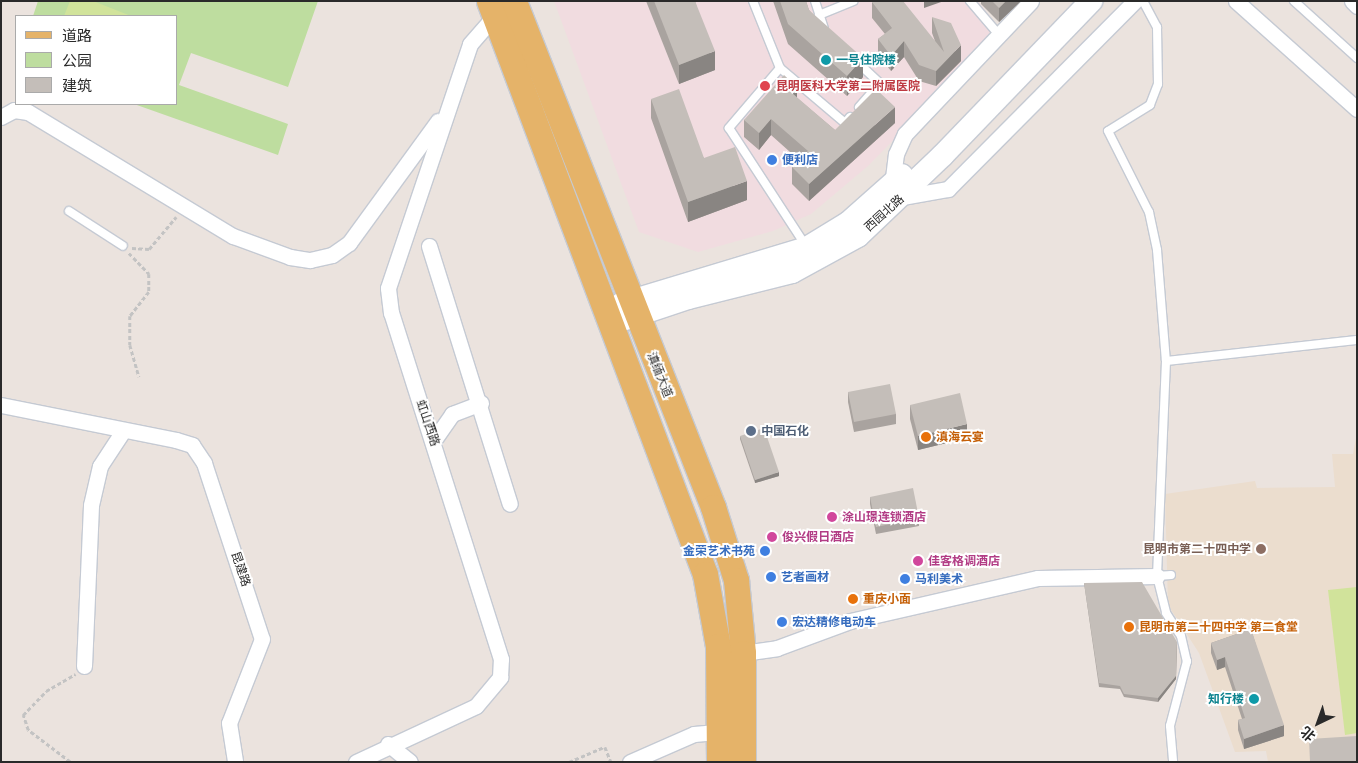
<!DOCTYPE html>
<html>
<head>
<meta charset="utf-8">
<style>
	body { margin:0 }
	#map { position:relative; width:1358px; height:763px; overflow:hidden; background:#ebe3de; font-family:"Golos Text","Noto Sans SC",sans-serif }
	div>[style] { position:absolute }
	.education>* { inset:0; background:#ebddce }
	.medical>* { inset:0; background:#f1dce0 }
	.green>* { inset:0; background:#bedd9f }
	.pitch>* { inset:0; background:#d1e39b }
	.path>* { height:2.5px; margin-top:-1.25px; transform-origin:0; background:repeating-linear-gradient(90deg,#c3c3c3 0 4px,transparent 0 6.5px) }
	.roads { filter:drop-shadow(1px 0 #c5cad3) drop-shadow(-1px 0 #c5cad3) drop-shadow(0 1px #c5cad3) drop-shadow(0 -1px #c5cad3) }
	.lane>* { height:8px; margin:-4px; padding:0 4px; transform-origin:4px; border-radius:4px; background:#fff }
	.street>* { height:15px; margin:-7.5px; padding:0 7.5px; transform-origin:7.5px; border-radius:7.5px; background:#fff }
	.secondary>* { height:22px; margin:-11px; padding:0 11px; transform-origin:11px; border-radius:11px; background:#fff }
	.primary>* { height:25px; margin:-12.5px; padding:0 12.5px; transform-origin:12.5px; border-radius:12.5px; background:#e5b369 }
	.wall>* { inset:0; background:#a9a39f }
	.shaded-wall>* { inset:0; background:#898582 }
	.building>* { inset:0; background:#c4beb9 }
	.dots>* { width:14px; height:14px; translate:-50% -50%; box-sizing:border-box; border:2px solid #fff; border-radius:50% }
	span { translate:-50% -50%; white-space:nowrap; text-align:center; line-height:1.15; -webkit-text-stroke:4px #fff; paint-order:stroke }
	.culture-label { font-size:12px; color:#0d838f; font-weight:700 }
	.left { translate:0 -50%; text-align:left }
	.right { translate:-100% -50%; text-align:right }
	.health-label { font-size:12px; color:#be3a42; font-weight:700 }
	.shop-label { font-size:12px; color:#366cbe; font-weight:700 }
	.street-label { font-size:12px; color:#2a2a2a }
	.service-label { font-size:12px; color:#4e5e75; font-weight:700 }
	.food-label { font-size:12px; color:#c56008; font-weight:700 }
	.hotel-label { font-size:12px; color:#b23c85; font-weight:700 }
	.education-label { font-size:12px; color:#785e54; font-weight:700 }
	.frame { position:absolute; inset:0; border:2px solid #2a2a2a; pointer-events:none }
	.legend { position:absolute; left:15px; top:15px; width:162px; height:90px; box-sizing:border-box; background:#fff; border:1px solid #aaa; margin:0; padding:6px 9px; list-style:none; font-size:15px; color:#2a2a2a }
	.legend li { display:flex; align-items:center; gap:10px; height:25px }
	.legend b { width:25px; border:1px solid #aaa }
	.north { position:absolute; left:1293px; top:698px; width:50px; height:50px; -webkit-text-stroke:4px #fff; paint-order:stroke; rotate:222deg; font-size:14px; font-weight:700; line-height:20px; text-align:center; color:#2a2a2a }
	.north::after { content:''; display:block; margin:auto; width:18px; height:22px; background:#2a2a2a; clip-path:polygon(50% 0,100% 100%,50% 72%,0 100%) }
</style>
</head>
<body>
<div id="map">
	<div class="education">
		<i style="clip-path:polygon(1357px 433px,1357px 762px,1268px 762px,1266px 751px,1235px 752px,1199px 653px,1168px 605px,1165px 494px,1255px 481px,1257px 488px,1335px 487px,1332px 454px,1353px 454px)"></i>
	</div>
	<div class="medical">
		<i style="clip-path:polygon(554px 1px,978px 1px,1001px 30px,868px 166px,811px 214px,773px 231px,698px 252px,639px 232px)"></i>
	</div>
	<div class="green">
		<i style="clip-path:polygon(38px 1px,318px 1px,288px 87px,191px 53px,179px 85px,288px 124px,278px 155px,134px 104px,176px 104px,176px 16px,33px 16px)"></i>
	</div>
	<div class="pitch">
		<i style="clip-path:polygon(70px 1px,93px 1px,131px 16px,64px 16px)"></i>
		<i style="clip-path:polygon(1357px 587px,1357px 733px,1345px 735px,1328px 590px)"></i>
	</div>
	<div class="path">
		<i style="left:132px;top:248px;width:17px;rotate:3deg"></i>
		<i style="left:149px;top:249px;width:42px;rotate:-49.8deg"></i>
		<i style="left:129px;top:253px;width:29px;rotate:46deg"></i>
		<i style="left:149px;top:274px;width:18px;rotate:90deg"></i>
		<i style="left:149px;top:292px;width:31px;rotate:128deg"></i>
		<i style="left:130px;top:316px;width:29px;rotate:90deg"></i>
		<i style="left:130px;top:345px;width:33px;rotate:74deg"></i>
		<i style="left:70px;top:762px;width:53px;rotate:-142.7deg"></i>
		<i style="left:28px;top:730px;width:16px;rotate:-108deg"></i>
		<i style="left:23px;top:715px;width:33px;rotate:-46deg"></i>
		<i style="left:46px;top:691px;width:34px;rotate:-30deg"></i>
		<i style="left:569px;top:762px;width:39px;rotate:-23deg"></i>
		<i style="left:605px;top:747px;width:16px;rotate:68deg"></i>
	</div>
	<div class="roads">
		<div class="lane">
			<i style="left:753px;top:1px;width:72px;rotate:68.1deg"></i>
			<i style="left:780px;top:68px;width:85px;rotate:40.2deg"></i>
			<i style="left:845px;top:123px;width:8px;rotate:-50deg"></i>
			<i style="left:815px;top:1px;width:29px;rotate:72deg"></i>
			<i style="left:970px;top:1px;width:45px;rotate:49.5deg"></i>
			<i style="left:1143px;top:1px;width:30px;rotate:62deg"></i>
			<i style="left:1157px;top:27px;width:57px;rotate:89deg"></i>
			<i style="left:1158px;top:84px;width:22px;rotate:111deg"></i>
			<i style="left:1150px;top:105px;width:49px;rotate:148.2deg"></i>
			<i style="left:1108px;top:131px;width:91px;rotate:63.2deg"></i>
			<i style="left:1149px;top:212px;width:39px;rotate:78deg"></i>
			<i style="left:1157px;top:250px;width:111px;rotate:85.4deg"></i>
			<i style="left:1166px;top:361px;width:215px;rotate:92.4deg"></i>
			<i style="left:1157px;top:576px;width:38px;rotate:76deg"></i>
			<i style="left:1166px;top:613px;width:27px;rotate:57deg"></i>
			<i style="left:1181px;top:636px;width:26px;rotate:77deg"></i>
			<i style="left:1187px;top:661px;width:67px;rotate:104.7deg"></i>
			<i style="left:1170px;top:726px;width:36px;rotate:85deg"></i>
			<i style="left:1294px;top:1px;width:85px;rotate:42.1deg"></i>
			<i style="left:819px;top:15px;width:37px;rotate:-22deg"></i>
			<i style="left:856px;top:61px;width:33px;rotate:43deg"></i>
			<i style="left:880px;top:83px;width:32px;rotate:131deg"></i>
			<i style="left:780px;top:68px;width:79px;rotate:130.4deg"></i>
			<i style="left:729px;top:128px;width:141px;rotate:56.9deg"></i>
			<i style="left:69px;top:211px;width:64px;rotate:32.9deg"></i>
			<i style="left:1166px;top:361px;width:192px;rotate:-6.3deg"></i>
			<i style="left:1157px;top:576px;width:14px;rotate:-4deg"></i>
		</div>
		<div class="street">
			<i style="left:1236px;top:1px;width:162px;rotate:41.8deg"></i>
			<i style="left:1352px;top:1px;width:7px;rotate:45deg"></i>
			<i style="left:1px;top:117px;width:15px;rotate:-28deg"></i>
			<i style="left:14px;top:110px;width:14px;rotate:8deg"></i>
			<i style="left:28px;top:112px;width:240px;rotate:31.2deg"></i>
			<i style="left:233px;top:236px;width:61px;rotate:20.2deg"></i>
			<i style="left:290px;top:257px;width:20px;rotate:9deg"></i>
			<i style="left:310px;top:260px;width:23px;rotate:-13deg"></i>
			<i style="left:332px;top:255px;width:21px;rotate:-35deg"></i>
			<i style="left:349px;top:243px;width:151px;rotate:-53.9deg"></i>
			<i style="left:892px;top:186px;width:32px;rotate:-83deg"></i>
			<i style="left:896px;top:154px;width:22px;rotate:-66deg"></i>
			<i style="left:905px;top:134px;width:183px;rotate:-46.5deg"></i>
			<i style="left:902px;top:197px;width:47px;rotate:-9.9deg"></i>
			<i style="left:948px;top:189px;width:265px;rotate:-45.2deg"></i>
			<i style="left:429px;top:246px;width:270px;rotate:72.6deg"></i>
			<i style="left:1px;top:405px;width:178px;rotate:11.3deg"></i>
			<i style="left:176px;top:440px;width:17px;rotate:17deg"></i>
			<i style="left:192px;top:445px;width:22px;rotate:56deg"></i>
			<i style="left:204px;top:463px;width:185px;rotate:71.8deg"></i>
			<i style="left:262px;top:639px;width:90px;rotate:111.4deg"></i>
			<i style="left:229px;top:723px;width:39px;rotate:81deg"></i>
			<i style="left:434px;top:440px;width:32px;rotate:-55deg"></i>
			<i style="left:452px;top:414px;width:31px;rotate:-21deg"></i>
			<i style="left:743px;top:653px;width:34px;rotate:-8deg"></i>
			<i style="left:777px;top:648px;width:78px;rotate:-20.3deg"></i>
			<i style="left:850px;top:621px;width:193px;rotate:-12.9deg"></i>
			<i style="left:1038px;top:578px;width:119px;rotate:-1deg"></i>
			<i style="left:84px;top:666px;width:161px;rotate:-87.5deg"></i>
			<i style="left:91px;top:505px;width:40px;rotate:-77deg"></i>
			<i style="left:100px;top:466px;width:42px;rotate:-56.7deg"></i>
			<i style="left:388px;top:744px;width:28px;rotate:39deg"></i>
			<i style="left:356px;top:762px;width:132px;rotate:-25deg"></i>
			<i style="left:476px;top:706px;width:38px;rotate:-50deg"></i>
			<i style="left:500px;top:677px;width:18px;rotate:-87deg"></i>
			<i style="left:501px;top:659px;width:363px;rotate:-107.6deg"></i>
			<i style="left:391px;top:313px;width:25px;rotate:-97deg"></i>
			<i style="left:388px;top:288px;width:257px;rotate:-71.4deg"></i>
			<i style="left:470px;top:44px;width:38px;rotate:-49deg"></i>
			<i style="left:630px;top:762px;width:70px;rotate:-23.6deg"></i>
			<i style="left:694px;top:734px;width:25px;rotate:-5deg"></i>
		</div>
		<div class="secondary">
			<i style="left:621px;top:304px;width:194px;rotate:-16.8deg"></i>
			<i style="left:807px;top:248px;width:48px;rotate:-31.4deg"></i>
			<i style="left:848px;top:223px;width:72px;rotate:-41.6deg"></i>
			<i style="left:613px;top:323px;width:79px;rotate:-18.4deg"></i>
			<i style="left:688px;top:298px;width:107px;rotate:-14deg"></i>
			<i style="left:792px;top:272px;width:75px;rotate:-28.6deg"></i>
			<i style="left:858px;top:236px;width:117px;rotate:-43.6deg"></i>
			<i style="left:943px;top:155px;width:214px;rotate:-46.1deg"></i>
		</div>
		<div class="primary">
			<i style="left:489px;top:1px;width:612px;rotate:69.35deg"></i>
			<i style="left:705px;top:574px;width:73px;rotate:79.8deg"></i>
			<i style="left:718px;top:646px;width:116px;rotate:89.5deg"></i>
			<i style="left:514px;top:1px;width:544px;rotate:68.53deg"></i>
			<i style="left:713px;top:507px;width:77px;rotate:72.5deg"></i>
			<i style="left:736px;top:580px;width:73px;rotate:84.5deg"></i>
			<i style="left:743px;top:653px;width:109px;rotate:90deg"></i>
		</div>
	</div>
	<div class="wall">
		<i style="clip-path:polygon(646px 1px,695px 1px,715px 70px,679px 84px)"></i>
		<i style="clip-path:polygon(773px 1px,806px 1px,809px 10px,863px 77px,847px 96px,788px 44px)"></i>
		<i style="clip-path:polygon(981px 1px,1021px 1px,999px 22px,981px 4px)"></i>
		<i style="clip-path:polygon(872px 2px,935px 41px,932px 33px,932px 17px,961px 61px,936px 86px,919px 81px,904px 57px,891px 71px,878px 55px,878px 39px,885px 34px,872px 18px)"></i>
		<i style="clip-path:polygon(797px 98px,835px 130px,895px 123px,809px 201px,792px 184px,792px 167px,799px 160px,771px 135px,759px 150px,744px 137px,744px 120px)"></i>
		<i style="clip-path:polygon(651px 99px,704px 158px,747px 200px,688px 222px,651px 118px)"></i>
		<i style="clip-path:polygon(848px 392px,896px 414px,896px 424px,854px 432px,848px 402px)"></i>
		<i style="clip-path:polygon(910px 405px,967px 438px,918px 450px,910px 419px)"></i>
		<i style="clip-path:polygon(740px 436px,779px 476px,755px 483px,740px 439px)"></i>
		<i style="clip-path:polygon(870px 497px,919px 518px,919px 526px,876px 534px,870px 504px)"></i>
		<i style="clip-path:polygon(1084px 583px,1176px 679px,1158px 702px,1124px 697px,1120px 689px,1099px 687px)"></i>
		<i style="clip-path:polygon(1251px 629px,1284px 736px,1244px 749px,1238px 730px,1238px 720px,1242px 719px,1225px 667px,1217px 670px,1211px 653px,1211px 643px)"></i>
	</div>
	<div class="shaded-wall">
		<i style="clip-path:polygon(924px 1px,944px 1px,924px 8px)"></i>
		<i style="clip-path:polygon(1006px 1px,1021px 1px,999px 22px,999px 8px)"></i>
		<i style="clip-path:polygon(904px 41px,904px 57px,891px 71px,891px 56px)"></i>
		<i style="clip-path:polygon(961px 45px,961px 61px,936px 86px,936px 71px)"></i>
		<i style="clip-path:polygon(715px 51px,715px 70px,679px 84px,679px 65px)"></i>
		<i style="clip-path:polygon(863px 58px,863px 77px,847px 96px,847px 76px)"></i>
		<i style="clip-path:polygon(797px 87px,797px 104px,792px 93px)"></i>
		<i style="clip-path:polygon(895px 107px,895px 123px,809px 201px,809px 184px)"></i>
		<i style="clip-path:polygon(771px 119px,771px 135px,759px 150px,759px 133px)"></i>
		<i style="clip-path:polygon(747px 181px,747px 200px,688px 222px,688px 202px)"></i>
		<i style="clip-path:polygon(967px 424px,967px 438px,918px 450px,918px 436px)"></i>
		<i style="clip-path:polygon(779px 472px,779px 476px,755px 483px,755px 480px)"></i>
		<i style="clip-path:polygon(1177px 642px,1176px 679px,1158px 702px,1158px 698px)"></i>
		<i style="clip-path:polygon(1225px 657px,1225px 667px,1217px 670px,1217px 660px)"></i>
		<i style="clip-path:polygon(1284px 725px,1284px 736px,1244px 749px,1244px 739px)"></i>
	</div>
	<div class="building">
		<i style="clip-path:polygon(654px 1px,695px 1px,715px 51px,679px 65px)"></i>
		<i style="clip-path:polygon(780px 1px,806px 1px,809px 10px,863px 58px,847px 76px,788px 24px)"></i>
		<i style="clip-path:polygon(873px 1px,903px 1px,944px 52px,932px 17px,951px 23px,961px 45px,936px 71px,919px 65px,904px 41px,891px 56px,878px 39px,892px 28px,872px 2px)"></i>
		<i style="clip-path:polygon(992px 1px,1006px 1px,999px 8px)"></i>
		<i style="clip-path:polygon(784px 75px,797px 87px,792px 93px,835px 130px,876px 89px,895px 107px,809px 184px,792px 167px,808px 151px,771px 119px,759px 133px,744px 120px)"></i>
		<i style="clip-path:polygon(679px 89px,704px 158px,735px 147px,747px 181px,688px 202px,651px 99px)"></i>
		<i style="clip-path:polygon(890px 384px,896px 414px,854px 422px,848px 392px)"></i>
		<i style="clip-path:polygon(960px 393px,967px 424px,918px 436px,910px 405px)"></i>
		<i style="clip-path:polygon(764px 428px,779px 472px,755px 480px,740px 436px)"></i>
		<i style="clip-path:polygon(913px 488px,919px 518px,876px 527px,870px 497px)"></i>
		<i style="clip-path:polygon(1142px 582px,1177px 642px,1176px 676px,1158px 698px,1124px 694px,1120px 686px,1099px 683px,1084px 583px)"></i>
		<i style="clip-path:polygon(1251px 629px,1284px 725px,1244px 739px,1238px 720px,1245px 718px,1225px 657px,1217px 660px,1211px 643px)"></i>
		<i style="clip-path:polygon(1357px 736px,1357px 762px,1310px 762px,1309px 739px)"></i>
	</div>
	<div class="dots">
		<i style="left:826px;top:60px;background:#0f9aa8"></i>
		<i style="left:765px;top:86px;background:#e0444e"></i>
		<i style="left:772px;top:160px;background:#3f7fe0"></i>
		<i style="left:751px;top:431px;background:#5c6f8a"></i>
		<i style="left:926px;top:437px;background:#e8710a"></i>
		<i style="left:832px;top:517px;background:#d1479c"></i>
		<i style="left:772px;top:537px;background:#d1479c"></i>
		<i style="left:1261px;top:549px;background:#8d6e63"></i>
		<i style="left:765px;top:551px;background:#3f7fe0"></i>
		<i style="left:918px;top:561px;background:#d1479c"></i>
		<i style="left:771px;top:577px;background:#3f7fe0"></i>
		<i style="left:905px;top:579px;background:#3f7fe0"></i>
		<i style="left:853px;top:599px;background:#e8710a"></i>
		<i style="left:782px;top:622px;background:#3f7fe0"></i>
		<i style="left:1129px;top:627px;background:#e8710a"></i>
		<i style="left:1254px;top:699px;background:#0f9aa8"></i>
	</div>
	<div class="culture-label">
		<span class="left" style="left:836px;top:60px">一号住院楼</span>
		<span class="right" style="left:1244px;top:699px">知行楼</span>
	</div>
	<div class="health-label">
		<span class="left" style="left:776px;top:86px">昆明医科大学第二附属医院</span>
	</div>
	<div class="shop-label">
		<span class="left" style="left:782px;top:160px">便利店</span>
		<span class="right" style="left:755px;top:551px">金荣艺术书苑</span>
		<span class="left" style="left:781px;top:577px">艺者画材</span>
		<span class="left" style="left:915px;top:579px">马利美术</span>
		<span class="left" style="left:792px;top:622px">宏达精修电动车</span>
	</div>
	<div class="street-label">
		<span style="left:884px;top:213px;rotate:-42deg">西园北路</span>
		<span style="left:660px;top:375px;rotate:68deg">滇缅大道</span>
		<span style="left:428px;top:423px;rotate:71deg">虹山西路</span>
		<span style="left:241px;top:569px;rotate:71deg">昆建路</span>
	</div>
	<div class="service-label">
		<span class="left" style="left:761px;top:431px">中国石化</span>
	</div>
	<div class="food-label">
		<span class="left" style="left:936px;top:437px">滇海云宴</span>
		<span class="left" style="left:863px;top:599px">重庆小面</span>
		<span class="left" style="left:1139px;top:627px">昆明市第二十四中学 第二食堂</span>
	</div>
	<div class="hotel-label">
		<span class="left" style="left:842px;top:517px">涂山璟连锁酒店</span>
		<span class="left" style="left:782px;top:537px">俊兴假日酒店</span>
		<span class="left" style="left:928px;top:561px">佳客格调酒店</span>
	</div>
	<div class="education-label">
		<span class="right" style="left:1251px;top:549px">昆明市第二十四中学</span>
	</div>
	<div class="frame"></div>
	<ul class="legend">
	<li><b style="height:6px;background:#e5b369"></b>道路</li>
	<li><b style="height:14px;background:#bedd9f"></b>公园</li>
	<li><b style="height:14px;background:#c4beb9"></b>建筑</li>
	</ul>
	<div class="north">北</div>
</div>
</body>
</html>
